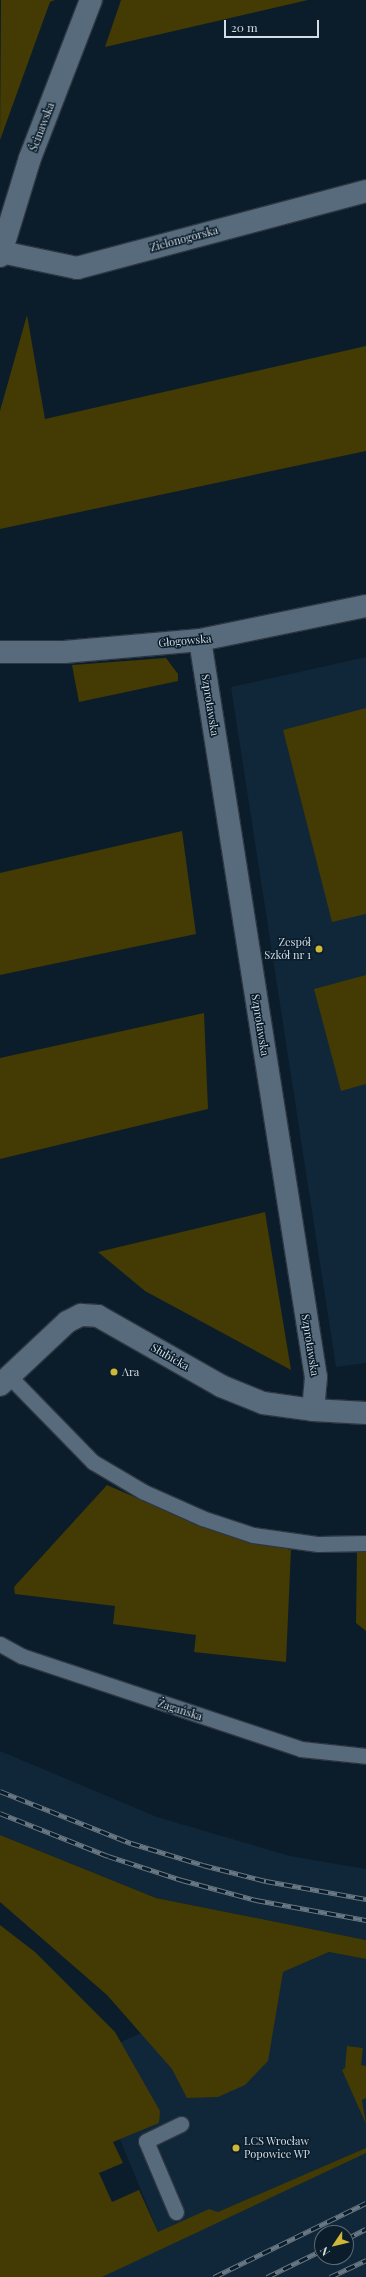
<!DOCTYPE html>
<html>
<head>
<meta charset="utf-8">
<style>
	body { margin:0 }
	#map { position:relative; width:366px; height:2277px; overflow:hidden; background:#0b1d2a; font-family:"Playfair Display",serif }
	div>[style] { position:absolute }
	.built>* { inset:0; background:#0f2739 }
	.green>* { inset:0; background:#433a04 }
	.roads { filter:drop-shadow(1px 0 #2e3641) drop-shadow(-1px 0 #2e3641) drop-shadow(0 1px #2e3641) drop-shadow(0 -1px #2e3641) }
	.service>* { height:15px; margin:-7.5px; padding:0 7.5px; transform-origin:7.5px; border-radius:7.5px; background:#576b7c }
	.minor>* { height:22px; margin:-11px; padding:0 11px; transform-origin:11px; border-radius:11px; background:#576b7c }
	.rail>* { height:4.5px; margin-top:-2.25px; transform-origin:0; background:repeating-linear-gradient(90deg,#0b1d2a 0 9px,#6a7883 0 18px); box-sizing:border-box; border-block:1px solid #6a7883 }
	.dots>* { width:11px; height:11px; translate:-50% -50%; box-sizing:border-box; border:2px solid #0b1d2a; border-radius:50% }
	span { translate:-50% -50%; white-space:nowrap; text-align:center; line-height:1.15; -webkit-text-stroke:3px #0b1d2a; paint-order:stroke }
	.street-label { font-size:11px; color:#d2dde6 }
	.poi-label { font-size:11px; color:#d2dde6 }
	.right { translate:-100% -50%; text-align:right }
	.left { translate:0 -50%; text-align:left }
	.north { position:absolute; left:314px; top:2225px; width:40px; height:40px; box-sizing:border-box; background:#0b1d2a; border:1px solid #5b6a75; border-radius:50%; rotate:235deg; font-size:11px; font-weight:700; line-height:16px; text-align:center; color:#d2dde6 }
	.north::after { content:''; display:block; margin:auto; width:14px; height:18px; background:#cfb837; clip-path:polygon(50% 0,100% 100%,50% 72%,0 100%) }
	.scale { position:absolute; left:224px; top:20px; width:95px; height:18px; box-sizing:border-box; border:2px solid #d2dde6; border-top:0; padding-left:5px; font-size:12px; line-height:14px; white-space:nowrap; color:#d2dde6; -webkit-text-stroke:3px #0b1d2a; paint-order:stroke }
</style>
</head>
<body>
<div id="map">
	<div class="built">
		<i style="clip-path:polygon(366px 657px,366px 1363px,336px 1367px,231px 687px)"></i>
		<i style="clip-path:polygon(0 1751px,157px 1817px,290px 1856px,366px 1869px,366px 1940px,156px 1898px,0 1835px)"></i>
		<i style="clip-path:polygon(evenodd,329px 1952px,366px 1959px,366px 2277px,102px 2277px,164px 2246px,86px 2057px,329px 1952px,322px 2233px,346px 2233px,346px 2257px,322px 2257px,322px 2233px)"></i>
	</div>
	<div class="green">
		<i style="clip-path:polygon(1px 0,55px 0,50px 2px,0 140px)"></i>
		<i style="clip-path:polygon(121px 0,308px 0,105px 47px)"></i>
		<i style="clip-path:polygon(27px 315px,45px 419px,366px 346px,366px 451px,0 529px,0 411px)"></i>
		<i style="clip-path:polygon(166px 658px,178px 674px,178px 681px,79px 702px,72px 665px)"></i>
		<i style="clip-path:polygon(366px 708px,366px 914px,332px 922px,283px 730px)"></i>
		<i style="clip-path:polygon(182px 831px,196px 934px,0 975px,0 873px)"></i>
		<i style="clip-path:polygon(366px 975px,366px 1084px,341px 1091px,314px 989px)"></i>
		<i style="clip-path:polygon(204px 1013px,208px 1109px,0 1159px,0 1058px)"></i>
		<i style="clip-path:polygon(265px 1212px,291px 1370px,145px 1291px,98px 1252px)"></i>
		<i style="clip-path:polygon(107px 1485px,196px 1524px,291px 1550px,286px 1662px,194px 1652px,196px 1635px,113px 1624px,115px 1606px,15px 1594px,14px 1587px)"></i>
		<i style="clip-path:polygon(366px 1550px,366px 1631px,356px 1623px,357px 1551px)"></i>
		<i style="clip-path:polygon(0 1835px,156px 1898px,366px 1940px,366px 1959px,329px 1952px,283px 1972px,268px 2061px,245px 2085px,218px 2097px,187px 2098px,172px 2069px,107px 1995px,0 1902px)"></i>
		<i style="clip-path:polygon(0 1925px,35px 1952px,115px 2032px,160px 2111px,159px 2123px,113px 2142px,123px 2163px,99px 2173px,112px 2202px,139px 2190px,158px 2232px,209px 2209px,218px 2212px,366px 2148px,366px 2153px,102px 2277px,0 2277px)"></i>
		<i style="clip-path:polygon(347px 2046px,363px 2048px,361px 2065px,366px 2066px,366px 2098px,362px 2100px,366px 2124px,342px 2070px,345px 2068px)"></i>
	</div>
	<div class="roads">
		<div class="service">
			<i style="left:9px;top:1376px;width:120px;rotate:45.7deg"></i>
			<i style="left:93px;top:1462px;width:59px;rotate:30.5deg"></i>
			<i style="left:144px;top:1492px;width:64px;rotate:24.1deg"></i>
			<i style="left:202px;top:1518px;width:54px;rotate:18.4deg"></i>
			<i style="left:253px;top:1535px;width:66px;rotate:7.9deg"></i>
			<i style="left:318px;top:1544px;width:48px;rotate:-1.2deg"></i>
			<i style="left:0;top:1644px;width:25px;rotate:29deg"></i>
			<i style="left:22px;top:1656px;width:294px;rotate:18.4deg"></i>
			<i style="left:301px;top:1749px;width:65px;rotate:6.1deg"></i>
			<i style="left:176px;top:2212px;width:77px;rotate:-112.9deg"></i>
			<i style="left:146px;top:2141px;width:39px;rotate:-26deg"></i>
		</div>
		<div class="minor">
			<i style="left:1px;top:252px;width:78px;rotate:11.9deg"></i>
			<i style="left:77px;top:268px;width:299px;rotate:-14.9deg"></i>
			<i style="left:0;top:256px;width:102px;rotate:-73deg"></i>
			<i style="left:30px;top:158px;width:169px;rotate:-68.9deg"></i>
			<i style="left:200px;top:640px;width:746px;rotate:81.06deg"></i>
			<i style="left:316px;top:1377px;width:33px;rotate:95deg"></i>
			<i style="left:0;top:652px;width:64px"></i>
			<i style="left:64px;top:652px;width:137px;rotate:-5deg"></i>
			<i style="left:200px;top:640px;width:169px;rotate:-11.6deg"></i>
			<i style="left:0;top:1385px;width:92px;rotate:-43.2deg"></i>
			<i style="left:67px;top:1322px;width:16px;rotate:-27deg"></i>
			<i style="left:81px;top:1315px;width:17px;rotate:3deg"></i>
			<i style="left:98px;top:1316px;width:142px;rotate:29.6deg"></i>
			<i style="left:221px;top:1386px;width:45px;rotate:22deg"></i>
			<i style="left:263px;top:1403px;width:50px;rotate:8deg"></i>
			<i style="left:313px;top:1410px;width:53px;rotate:3.2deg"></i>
		</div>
	</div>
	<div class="rail">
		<i style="left:0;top:1791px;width:141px;rotate:21.7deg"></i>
		<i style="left:131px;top:1843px;width:75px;rotate:17deg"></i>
		<i style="left:203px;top:1865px;width:65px;rotate:14.3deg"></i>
		<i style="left:266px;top:1881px;width:102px;rotate:10.2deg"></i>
		<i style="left:0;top:1813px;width:116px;rotate:21.7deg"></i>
		<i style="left:108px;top:1856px;width:78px;rotate:18deg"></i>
		<i style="left:182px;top:1880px;width:77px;rotate:15.1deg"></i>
		<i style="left:256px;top:1900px;width:112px;rotate:10.3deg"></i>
		<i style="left:346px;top:2239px;width:22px;rotate:-27deg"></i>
		<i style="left:214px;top:2277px;width:169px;rotate:-26deg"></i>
		<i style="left:267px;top:2277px;width:61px;rotate:-26.1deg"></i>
		<i style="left:330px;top:2277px;width:40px;rotate:-25deg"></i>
	</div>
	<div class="dots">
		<i style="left:319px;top:949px;background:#cfb837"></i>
		<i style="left:114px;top:1372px;background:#cfb837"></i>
		<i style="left:236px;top:2148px;background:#cfb837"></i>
	</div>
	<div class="street-label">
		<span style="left:42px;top:127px;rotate:-69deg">Ścinawska</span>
		<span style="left:184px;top:239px;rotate:-15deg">Zielonogórska</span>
		<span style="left:185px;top:641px;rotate:-5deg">Głogowska</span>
		<span style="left:210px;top:705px;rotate:81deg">Szprotawska</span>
		<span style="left:260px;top:1025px;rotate:81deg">Szprotawska</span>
		<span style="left:310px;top:1345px;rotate:81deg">Szprotawska</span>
		<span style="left:170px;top:1357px;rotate:30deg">Słubicka</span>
		<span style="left:180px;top:1710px;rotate:18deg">Żagańska</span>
	</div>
	<div class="poi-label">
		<span class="right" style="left:311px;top:949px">Zespół<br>Szkół nr 1</span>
		<span class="left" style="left:122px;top:1372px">Ara</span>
		<span class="left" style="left:244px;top:2148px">LCS Wrocław<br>Popowice WP</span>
	</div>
	<div class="north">N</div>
	<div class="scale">20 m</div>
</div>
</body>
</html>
